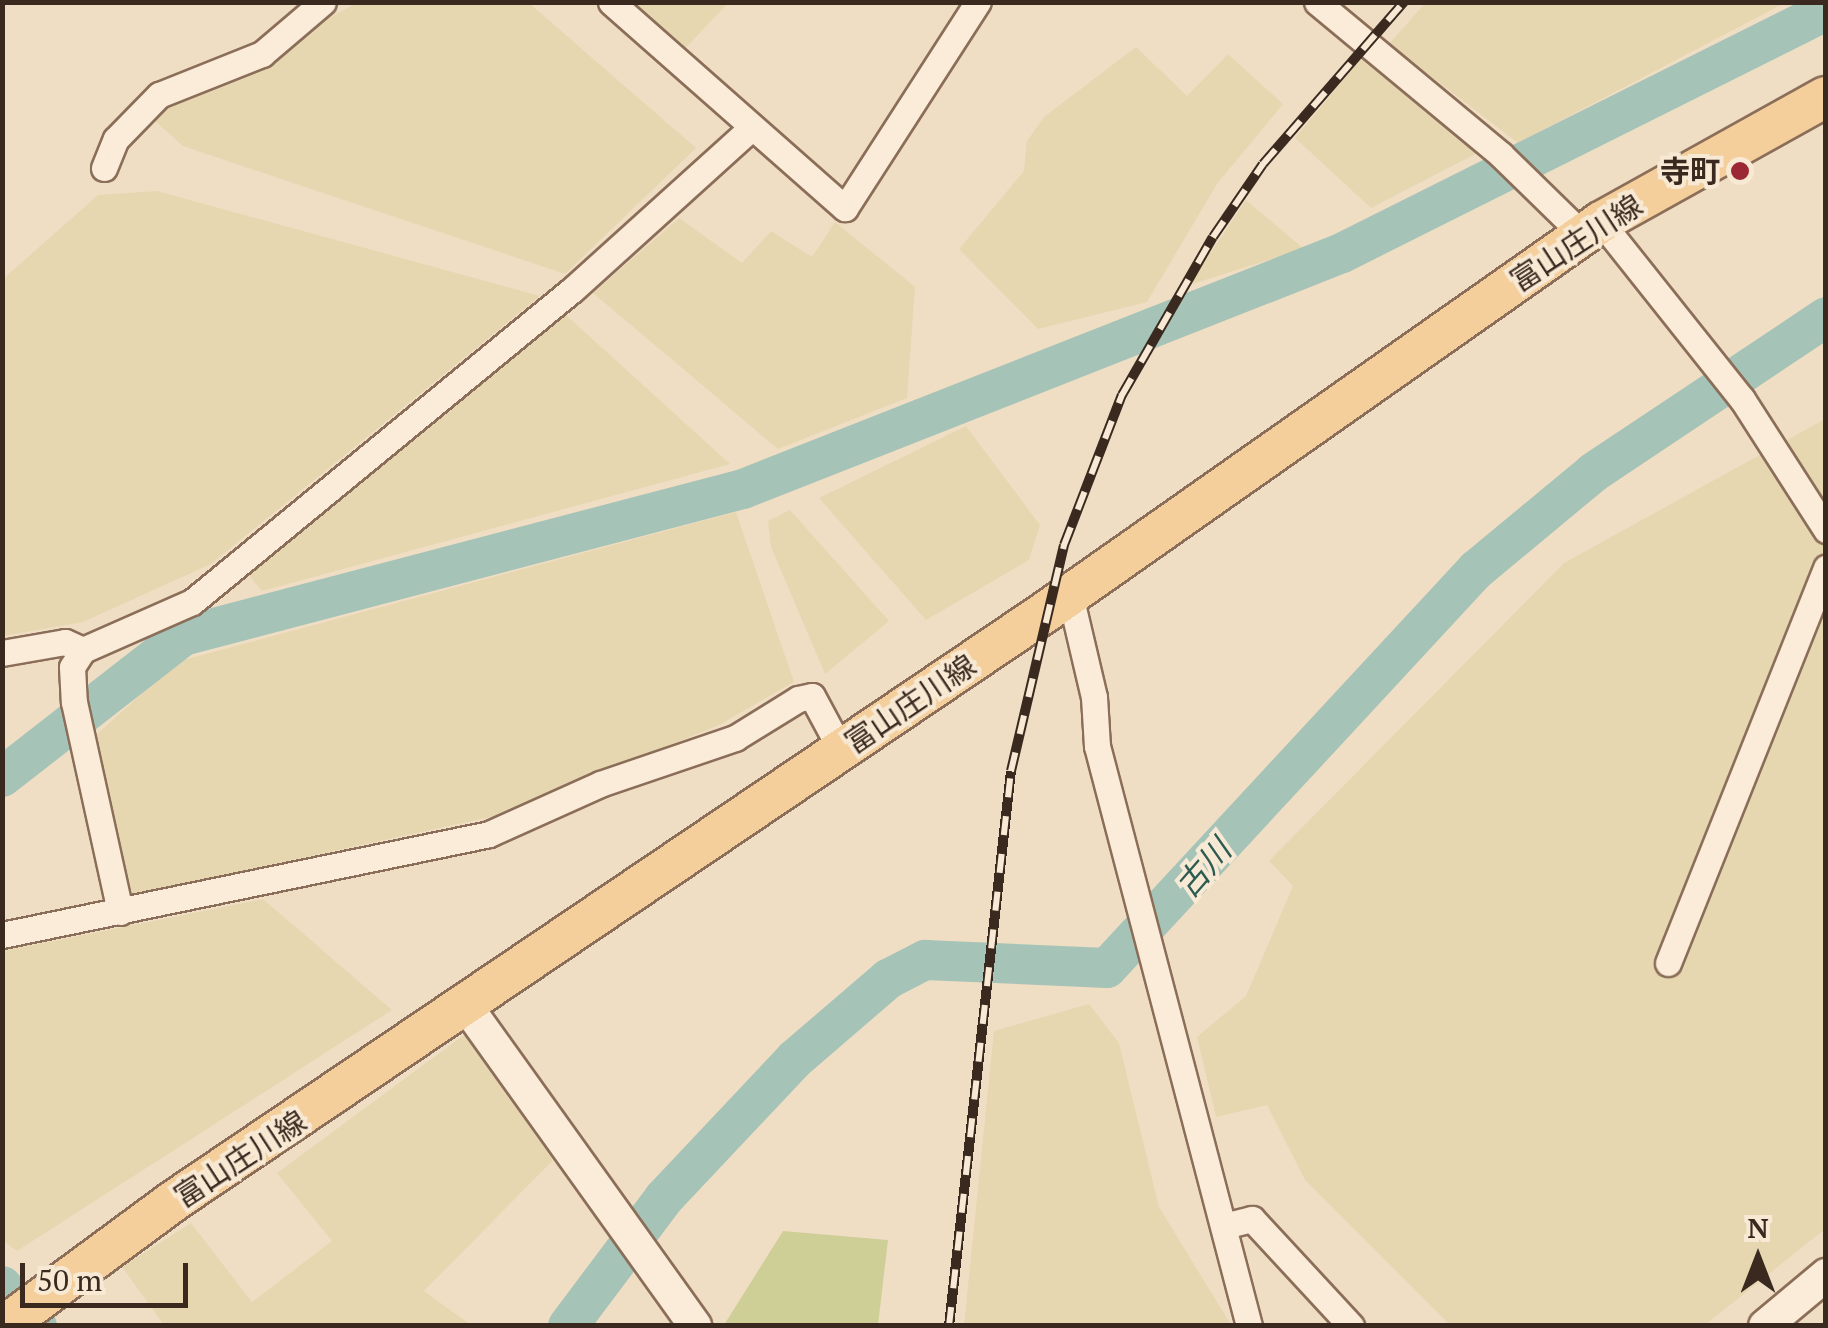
<!DOCTYPE html>
<html>
<head>
<meta charset="utf-8">
<style>
	body { margin:0 }
	#map { position:relative; width:1828px; height:1328px; overflow:hidden; background:#f0dec4; font-family:"PT Serif","Noto Sans JP",serif }
	div>[style] { position:absolute }
	.farmland>* { inset:0; background:#e6d7b1 }
	.green>* { inset:0; background:#cece97 }
	.river>* { height:40px; margin:-20px; padding:0 20px; transform-origin:20px; border-radius:20px; background:#a6c3b7 }
	.roads { filter:drop-shadow(2px 0 #8b6e59) drop-shadow(-2px 0 #8b6e59) drop-shadow(0 2px #8b6e59) drop-shadow(0 -2px #8b6e59) }
	.minor>* { height:25px; margin:-12.5px; padding:0 12.5px; transform-origin:12.5px; border-radius:12.5px; background:#faecd8 }
	.tertiary>* { height:32px; margin:-16px; padding:0 16px; transform-origin:16px; border-radius:16px; background:#faecd8 }
	.primary>* { height:40px; margin:-20px; padding:0 20px; transform-origin:20px; border-radius:20px; background:#f4ce9b }
	.rail>* { height:10px; margin-top:-5px; transform-origin:0; background:repeating-linear-gradient(90deg,#f7e9d4 0 19px,#3a291e 0 38px); box-sizing:border-box; border-block:2px solid #3a291e }
	.dots>* { width:28px; height:28px; translate:-50% -50%; box-sizing:border-box; border:5px solid #f7e9d4; border-radius:50% }
	span { translate:-50% -50%; white-space:nowrap; text-align:center; line-height:1.15; -webkit-text-stroke:8px #f7e9d4; paint-order:stroke }
	.poi-label { font-size:30px; color:#3a291e; font-weight:700 }
	.right { translate:-100% -50%; text-align:right }
	.street-label { font-size:30px; color:#3a291e }
	.water-label { font-size:32px; color:#2d5b52; font-style:italic }
	.frame { position:absolute; inset:0; border:5px solid #3a291e; pointer-events:none }
	.north { position:absolute; left:1708px; top:1208px; width:100px; height:100px; -webkit-text-stroke:8px #f7e9d4; paint-order:stroke; rotate:0deg; font-size:28px; font-weight:700; line-height:40px; text-align:center; color:#3a291e }
	.north::after { content:''; display:block; margin:auto; width:35px; height:45px; background:#3a291e; clip-path:polygon(50% 0,100% 100%,50% 72%,0 100%) }
	.scale { position:absolute; left:20px; top:1263px; width:168px; height:45px; box-sizing:border-box; border:5px solid #3a291e; border-top:0; padding-left:12px; font-size:30px; line-height:35px; white-space:nowrap; color:#3a291e; -webkit-text-stroke:8px #f7e9d4; paint-order:stroke }
</style>
</head>
<body>
<div id="map">
	<div class="farmland">
		<i style="clip-path:polygon(357px 3px,529px 3px,696px 148px,565px 274px,183px 146px,147px 114px)"></i>
		<i style="clip-path:polygon(627px 3px,728px 3px,681px 53px)"></i>
		<i style="clip-path:polygon(1425px 3px,1425px 2px,1785px 3px,1518px 143px,1389px 44px)"></i>
		<i style="clip-path:polygon(1136px 47px,1187px 96px,1228px 54px,1283px 104px,1217px 184px,1147px 302px,1038px 329px,959px 249px,1024px 171px,1027px 141px,1044px 117px)"></i>
		<i style="clip-path:polygon(1364px 55px,1485px 149px,1371px 208px,1295px 138px)"></i>
		<i style="clip-path:polygon(157px 191px,540px 296px,211px 564px,83px 622px,3px 636px,3px 279px,98px 195px)"></i>
		<i style="clip-path:polygon(1246px 200px,1304px 249px,1189px 285px)"></i>
		<i style="clip-path:polygon(679px 218px,742px 263px,771px 231px,812px 257px,835px 222px,915px 287px,907px 398px,778px 449px,593px 293px)"></i>
		<i style="clip-path:polygon(566px 315px,730px 464px,262px 591px,247px 573px)"></i>
		<i style="clip-path:polygon(1825px 419px,1825px 1229px,1705px 1325px,1450px 1325px,1305px 1180px,1267px 1105px,1216px 1117px,1197px 1037px,1246px 996px,1293px 886px,1269px 861px,1564px 563px)"></i>
		<i style="clip-path:polygon(966px 426px,1040px 525px,1029px 560px,926px 620px,819px 498px)"></i>
		<i style="clip-path:polygon(790px 510px,889px 621px,825px 674px,771px 547px,768px 521px)"></i>
		<i style="clip-path:polygon(736px 512px,794px 682px,719px 725px,495px 816px,122px 897px,92px 739px,176px 662px)"></i>
		<i style="clip-path:polygon(263px 899px,392px 1010px,17px 1251px,2px 1240px,3px 951px)"></i>
		<i style="clip-path:polygon(1089px 1004px,1119px 1043px,1159px 1207px,1231px 1325px,964px 1325px,994px 1031px)"></i>
		<i style="clip-path:polygon(464px 1035px,553px 1160px,424px 1291px,471px 1325px,164px 1325px,122px 1267px,191px 1223px,252px 1302px,332px 1241px,277px 1173px)"></i>
	</div>
	<div class="green">
		<i style="clip-path:polygon(783px 1231px,888px 1240px,878px 1325px,724px 1325px)"></i>
	</div>
	<div class="river">
		<i style="left:2px;top:777px;width:229px;rotate:-37.9deg"></i>
		<i style="left:183px;top:636px;width:579px;rotate:-14.71deg"></i>
		<i style="left:743px;top:489px;width:644px;rotate:-21.5deg"></i>
		<i style="left:1342px;top:253px;width:541px;rotate:-26.57deg"></i>
		<i style="left:2px;top:1286px;width:53px;rotate:48.8deg"></i>
		<i style="left:568px;top:1326px;width:160px;rotate:-53.1deg"></i>
		<i style="left:664px;top:1198px;width:191px;rotate:-46.7deg"></i>
		<i style="left:795px;top:1059px;width:123px;rotate:-40.7deg"></i>
		<i style="left:888px;top:979px;width:42px;rotate:-27.2deg"></i>
		<i style="left:925px;top:960px;width:182px;rotate:2.5deg"></i>
		<i style="left:1107px;top:968px;width:543px;rotate:-47.17deg"></i>
		<i style="left:1476px;top:570px;width:153px;rotate:-39.7deg"></i>
		<i style="left:1594px;top:472px;width:279px;rotate:-33.7deg"></i>
	</div>
	<div class="roads">
		<div class="minor">
			<i style="left:611px;top:2px;width:312px;rotate:41.4deg"></i>
			<i style="left:845px;top:208px;width:245px;rotate:-57.2deg"></i>
			<i style="left:1317px;top:2px;width:239px;rotate:39.7deg"></i>
			<i style="left:1501px;top:155px;width:116px;rotate:44.3deg"></i>
			<i style="left:104px;top:168px;width:31px;rotate:-68deg"></i>
			<i style="left:116px;top:139px;width:62px;rotate:-45.7deg"></i>
			<i style="left:159px;top:95px;width:111px;rotate:-21.7deg"></i>
			<i style="left:262px;top:54px;width:80px;rotate:-40.4deg"></i>
			<i style="left:1601px;top:222px;width:226px;rotate:51.5deg"></i>
			<i style="left:1742px;top:399px;width:156px;rotate:57.3deg"></i>
			<i style="left:1070px;top:595px;width:105px;rotate:76.8deg"></i>
			<i style="left:1094px;top:697px;width:49px;rotate:86.5deg"></i>
			<i style="left:1097px;top:746px;width:600px;rotate:75.31deg"></i>
			<i style="left:83px;top:650px;width:20px;rotate:123deg"></i>
			<i style="left:72px;top:667px;width:35px;rotate:87deg"></i>
			<i style="left:74px;top:702px;width:215px;rotate:77.6deg"></i>
			<i style="left:2px;top:653px;width:64px;rotate:-9.9deg"></i>
			<i style="left:65px;top:642px;width:20px;rotate:24deg"></i>
			<i style="left:83px;top:650px;width:119px;rotate:-23.8deg"></i>
			<i style="left:192px;top:602px;width:492px;rotate:-39.4deg"></i>
			<i style="left:572px;top:290px;width:241px;rotate:-42.1deg"></i>
			<i style="left:2px;top:935px;width:497px;rotate:-11.7deg"></i>
			<i style="left:489px;top:834px;width:122px;rotate:-24.2deg"></i>
			<i style="left:600px;top:784px;width:143px;rotate:-18.8deg"></i>
			<i style="left:735px;top:738px;width:74px;rotate:-31.8deg"></i>
			<i style="left:798px;top:699px;width:14px;rotate:-12deg"></i>
			<i style="left:812px;top:696px;width:61px;rotate:61.8deg"></i>
			<i style="left:1668px;top:963px;width:426px;rotate:-68.2deg"></i>
			<i style="left:1224px;top:1226px;width:29px;rotate:-14deg"></i>
			<i style="left:1252px;top:1219px;width:146px;rotate:47.2deg"></i>
		</div>
		<div class="tertiary">
			<i style="left:467px;top:1007px;width:392px;rotate:54.4deg"></i>
			<i style="left:1765px;top:1326px;width:80px;rotate:-39.9deg"></i>
		</div>
		<div class="primary">
			<i style="left:4px;top:1326px;width:209px;rotate:-36.4deg"></i>
			<i style="left:172px;top:1202px;width:1052px;rotate:-34.04deg"></i>
			<i style="left:1044px;top:613px;width:681px;rotate:-35.07deg"></i>
			<i style="left:1601px;top:222px;width:257px;rotate:-29.1deg"></i>
		</div>
	</div>
	<div class="rail">
		<i style="left:949px;top:1326px;width:558px;rotate:-83.63deg"></i>
		<i style="left:1011px;top:771px;width:232px;rotate:-76.8deg"></i>
		<i style="left:1064px;top:545px;width:161px;rotate:-68.9deg"></i>
		<i style="left:1122px;top:395px;width:182px;rotate:-60.1deg"></i>
		<i style="left:1213px;top:237px;width:88px;rotate:-55.6deg"></i>
		<i style="left:1263px;top:164px;width:215px;rotate:-49deg"></i>
	</div>
	<div class="dots">
		<i style="left:1740px;top:171px;background:#9c2735"></i>
	</div>
	<div class="poi-label">
		<span class="right" style="left:1720px;top:171px">寺町</span>
	</div>
	<div class="street-label">
		<span style="left:1576px;top:243px;rotate:-33deg">富山庄川線</span>
		<span style="left:910px;top:704px;rotate:-34deg">富山庄川線</span>
		<span style="left:240px;top:1159px;rotate:-33deg">富山庄川線</span>
	</div>
	<div class="water-label">
		<span style="left:1203px;top:868px;rotate:-49deg">古川</span>
	</div>
	<div class="frame"></div>
	<div class="north">N</div>
	<div class="scale">50 m</div>
</div>
</body>
</html>
